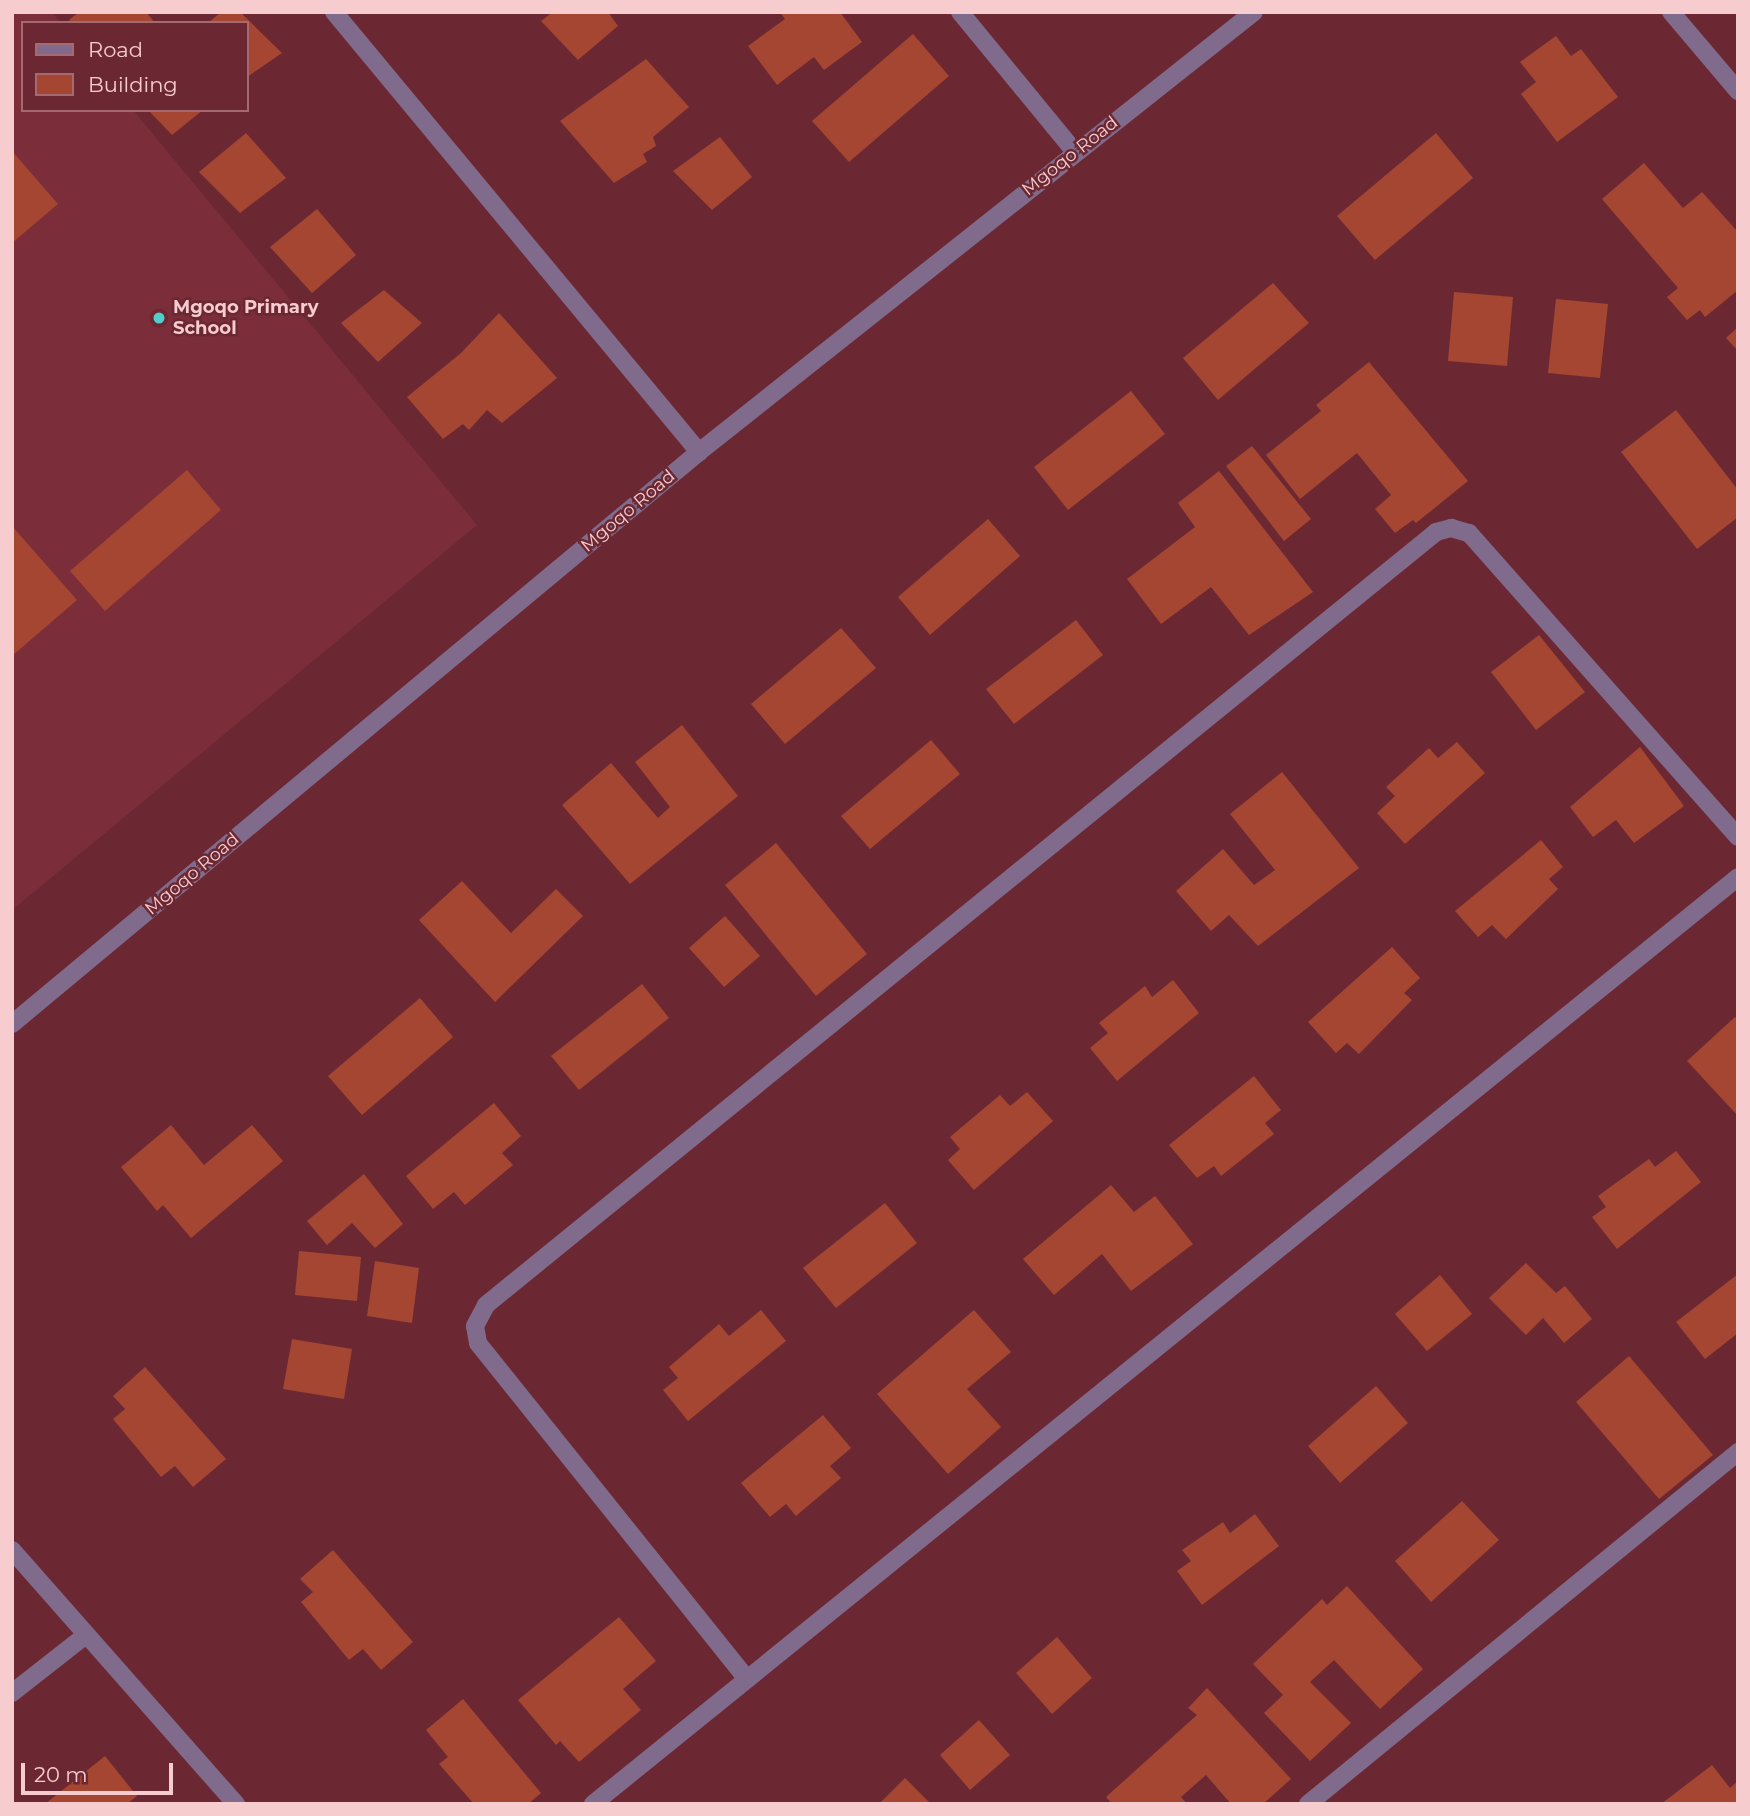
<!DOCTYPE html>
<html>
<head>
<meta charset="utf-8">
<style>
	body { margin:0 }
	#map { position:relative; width:1750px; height:1816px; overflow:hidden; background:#6c2832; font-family:Montserrat,sans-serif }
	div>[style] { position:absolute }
	.built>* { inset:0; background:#7b2e3a }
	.building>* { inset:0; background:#a44631 }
	.minor>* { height:18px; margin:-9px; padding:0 9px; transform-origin:9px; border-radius:9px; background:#816b8d }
	.dots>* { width:19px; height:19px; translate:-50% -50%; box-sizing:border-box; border:4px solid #6c2832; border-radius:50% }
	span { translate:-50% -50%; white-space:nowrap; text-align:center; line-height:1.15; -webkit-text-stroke:5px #6c2832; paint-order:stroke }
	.street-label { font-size:18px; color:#f7ccce }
	.poi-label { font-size:18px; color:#f7ccce; font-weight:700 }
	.left { translate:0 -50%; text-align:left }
	.frame { position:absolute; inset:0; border:14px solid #f7ccce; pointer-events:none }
	.legend { position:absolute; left:21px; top:21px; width:228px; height:91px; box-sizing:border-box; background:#6c2832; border:2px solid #a46a70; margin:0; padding:9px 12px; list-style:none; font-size:21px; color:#f7ccce }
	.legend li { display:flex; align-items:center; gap:14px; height:35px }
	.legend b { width:35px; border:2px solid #a46a70 }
	.scale { position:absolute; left:21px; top:1763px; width:152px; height:32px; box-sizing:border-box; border:4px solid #f7ccce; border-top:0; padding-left:9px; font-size:21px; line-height:24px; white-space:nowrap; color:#f7ccce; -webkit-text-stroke:5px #6c2832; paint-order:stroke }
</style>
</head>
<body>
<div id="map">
	<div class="built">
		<i style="clip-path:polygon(12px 12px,52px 12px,61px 23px,23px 23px,23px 110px,133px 110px,477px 525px,12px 910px)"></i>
	</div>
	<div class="building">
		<i style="clip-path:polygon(79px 12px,146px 12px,155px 23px,72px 23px,69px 20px)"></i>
		<i style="clip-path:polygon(221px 12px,240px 12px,282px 53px,247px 77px,247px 23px,208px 23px)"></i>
		<i style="clip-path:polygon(553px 12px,608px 12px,618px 26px,578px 60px,541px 21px)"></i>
		<i style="clip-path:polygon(780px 12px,840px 12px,862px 42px,824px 70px,814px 57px,777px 85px,748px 46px,785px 19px)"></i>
		<i style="clip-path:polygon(913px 34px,949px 76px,849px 162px,812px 121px)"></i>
		<i style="clip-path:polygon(1556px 36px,1571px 56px,1581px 49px,1618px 97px,1557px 142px,1521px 94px,1536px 82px,1520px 62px)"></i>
		<i style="clip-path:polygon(646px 59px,689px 107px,653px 137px,656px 146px,643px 154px,647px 162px,614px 183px,560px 121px)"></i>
		<i style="clip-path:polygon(148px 110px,203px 110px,172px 135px)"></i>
		<i style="clip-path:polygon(246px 133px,286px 178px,240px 213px,199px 172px)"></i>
		<i style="clip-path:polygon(1436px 133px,1473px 178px,1375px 260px,1337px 216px)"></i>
		<i style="clip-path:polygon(720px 137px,752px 177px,712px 210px,673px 171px)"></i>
		<i style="clip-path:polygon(12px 151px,58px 204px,12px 243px)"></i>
		<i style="clip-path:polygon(1644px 163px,1683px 208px,1702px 192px,1738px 232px,1738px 290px,1705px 317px,1700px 310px,1687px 320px,1667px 297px,1678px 288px,1602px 199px)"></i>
		<i style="clip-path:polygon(317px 209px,356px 255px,312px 293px,270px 247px)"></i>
		<i style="clip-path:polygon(1273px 283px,1309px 323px,1218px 400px,1183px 358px)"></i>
		<i style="clip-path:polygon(384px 290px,422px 323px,378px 362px,341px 323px)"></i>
		<i style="clip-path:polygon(1454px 292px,1513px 297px,1507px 366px,1448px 361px)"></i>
		<i style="clip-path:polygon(1556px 299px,1608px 304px,1600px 378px,1548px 373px)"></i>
		<i style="clip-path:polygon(499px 313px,557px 378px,502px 423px,487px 410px,469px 430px,463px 424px,443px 439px,407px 397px,461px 353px)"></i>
		<i style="clip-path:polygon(1738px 327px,1738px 351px,1726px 338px)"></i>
		<i style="clip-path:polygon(1369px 362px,1468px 481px,1416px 523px,1413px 520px,1395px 533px,1375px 509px,1391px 495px,1357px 453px,1300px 499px,1266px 455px,1321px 411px,1316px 405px)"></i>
		<i style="clip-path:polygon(1131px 391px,1165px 434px,1068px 510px,1034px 467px)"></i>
		<i style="clip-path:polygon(1676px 410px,1738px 490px,1738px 517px,1697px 549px,1621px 452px)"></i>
		<i style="clip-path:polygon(1252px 446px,1311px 519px,1284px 541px,1226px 466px)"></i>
		<i style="clip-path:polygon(187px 470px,221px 510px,105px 611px,70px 571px)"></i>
		<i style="clip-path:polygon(1219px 471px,1313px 592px,1249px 635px,1211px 587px,1161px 624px,1127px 579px,1195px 527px,1178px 503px)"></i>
		<i style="clip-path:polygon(988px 519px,1020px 556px,930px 635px,898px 597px)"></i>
		<i style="clip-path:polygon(12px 526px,77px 600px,12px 656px)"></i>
		<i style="clip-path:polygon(1076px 620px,1103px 655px,1014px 724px,986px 689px)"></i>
		<i style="clip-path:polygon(841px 628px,876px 668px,785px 744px,751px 704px)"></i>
		<i style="clip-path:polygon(1539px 635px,1585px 692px,1536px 730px,1491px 672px)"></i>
		<i style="clip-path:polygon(682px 725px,738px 796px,630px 884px,562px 805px,611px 763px,658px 818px,670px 807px,635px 762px)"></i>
		<i style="clip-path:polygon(931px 740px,960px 774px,870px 849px,841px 816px)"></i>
		<i style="clip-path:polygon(1457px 742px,1485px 773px,1405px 844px,1377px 813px,1395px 796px,1386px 787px,1429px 748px,1438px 758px)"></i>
		<i style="clip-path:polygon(1640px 747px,1684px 806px,1634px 843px,1616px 820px,1593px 837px,1570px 807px)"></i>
		<i style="clip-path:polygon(1282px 772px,1359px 868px,1258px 946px,1229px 915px,1211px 931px,1176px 891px,1223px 849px,1254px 885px,1275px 870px,1230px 814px)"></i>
		<i style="clip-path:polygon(1541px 840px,1563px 867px,1549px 879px,1558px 889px,1506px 939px,1492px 925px,1478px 937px,1455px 911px)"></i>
		<i style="clip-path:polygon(776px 843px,867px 954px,816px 996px,725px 885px)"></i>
		<i style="clip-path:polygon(462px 881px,511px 933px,556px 889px,583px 916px,495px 1002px,419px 920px)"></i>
		<i style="clip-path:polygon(725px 916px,760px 956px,724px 987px,689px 948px)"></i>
		<i style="clip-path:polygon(1392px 947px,1420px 978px,1404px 993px,1412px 1000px,1359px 1054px,1347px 1043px,1336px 1053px,1308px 1022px)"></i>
		<i style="clip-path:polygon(1173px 980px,1199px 1013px,1117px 1081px,1090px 1048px,1108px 1033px,1099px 1023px,1145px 986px,1152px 997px)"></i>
		<i style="clip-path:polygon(642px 984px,669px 1018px,579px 1090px,551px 1056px)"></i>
		<i style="clip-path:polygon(420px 998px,453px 1037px,362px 1115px,328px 1076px)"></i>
		<i style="clip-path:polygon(1735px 1017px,1738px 1021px,1738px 1116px,1687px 1061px)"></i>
		<i style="clip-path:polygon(1254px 1076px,1281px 1110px,1265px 1123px,1274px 1134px,1221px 1176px,1214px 1166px,1197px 1178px,1169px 1145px)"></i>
		<i style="clip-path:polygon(1027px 1092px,1053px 1121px,974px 1190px,948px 1160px,960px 1149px,950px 1137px,1000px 1095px,1010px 1106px)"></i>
		<i style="clip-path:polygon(494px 1103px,521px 1136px,502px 1153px,513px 1165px,465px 1205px,454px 1192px,433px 1209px,406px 1176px)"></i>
		<i style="clip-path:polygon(171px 1125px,204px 1165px,252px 1125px,283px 1161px,191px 1238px,163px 1205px,157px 1211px,121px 1167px)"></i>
		<i style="clip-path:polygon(1676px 1151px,1701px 1182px,1617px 1249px,1592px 1217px,1606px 1207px,1598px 1196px,1649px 1159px,1655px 1167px)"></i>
		<i style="clip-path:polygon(364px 1174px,403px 1224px,375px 1248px,352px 1223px,327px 1245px,307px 1221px)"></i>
		<i style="clip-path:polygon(1111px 1185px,1134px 1212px,1155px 1196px,1193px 1244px,1131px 1291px,1102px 1254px,1054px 1295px,1023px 1259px)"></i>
		<i style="clip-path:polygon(885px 1203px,917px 1243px,836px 1308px,803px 1268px)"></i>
		<i style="clip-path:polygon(299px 1251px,361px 1257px,357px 1301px,295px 1295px)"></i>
		<i style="clip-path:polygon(375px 1261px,419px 1268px,412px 1323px,367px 1316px)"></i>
		<i style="clip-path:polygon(1526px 1263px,1556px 1293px,1565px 1286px,1592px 1319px,1564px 1343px,1543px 1318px,1526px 1335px,1489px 1298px)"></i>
		<i style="clip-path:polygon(1738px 1274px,1738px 1333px,1705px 1359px,1676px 1322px)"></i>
		<i style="clip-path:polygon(1440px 1275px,1472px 1314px,1427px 1351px,1395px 1314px)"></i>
		<i style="clip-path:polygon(761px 1310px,786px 1341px,688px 1421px,663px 1390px,678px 1378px,669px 1367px,719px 1324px,729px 1336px)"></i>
		<i style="clip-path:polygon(974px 1310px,1011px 1352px,967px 1389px,1001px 1427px,948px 1474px,877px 1394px)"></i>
		<i style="clip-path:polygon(292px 1339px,352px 1349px,344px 1399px,283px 1389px)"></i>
		<i style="clip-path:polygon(1629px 1356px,1713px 1455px,1659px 1499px,1576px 1402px)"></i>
		<i style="clip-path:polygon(145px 1367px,226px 1459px,193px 1487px,175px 1466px,161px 1477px,113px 1419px,125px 1409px,113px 1396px)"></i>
		<i style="clip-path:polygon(1376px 1386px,1408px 1423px,1340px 1483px,1308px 1446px)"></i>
		<i style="clip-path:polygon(823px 1415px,851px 1448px,830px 1466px,841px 1478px,796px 1516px,786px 1504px,770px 1517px,741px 1483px)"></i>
		<i style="clip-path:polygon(1462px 1501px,1499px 1540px,1431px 1602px,1395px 1561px)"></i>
		<i style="clip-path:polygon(1255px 1514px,1279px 1546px,1202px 1605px,1177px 1571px,1191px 1561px,1182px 1550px,1223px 1522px,1230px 1533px)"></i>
		<i style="clip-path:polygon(333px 1550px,413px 1642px,381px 1670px,363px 1649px,349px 1660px,301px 1602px,313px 1592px,300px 1579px)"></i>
		<i style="clip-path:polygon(1347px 1586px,1423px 1669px,1380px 1709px,1334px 1660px,1310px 1682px,1351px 1723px,1310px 1761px,1264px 1713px,1283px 1695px,1253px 1664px,1322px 1599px,1327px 1605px)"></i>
		<i style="clip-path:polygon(619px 1617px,656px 1661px,623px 1689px,641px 1710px,579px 1762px,560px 1741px,556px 1745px,518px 1700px)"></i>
		<i style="clip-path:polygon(1057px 1637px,1092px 1678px,1052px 1714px,1016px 1673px)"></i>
		<i style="clip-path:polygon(1207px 1688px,1291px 1779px,1263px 1804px,1231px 1804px,1206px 1775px,1181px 1797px,1187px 1804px,1112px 1804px,1106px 1797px,1197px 1715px,1188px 1708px)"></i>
		<i style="clip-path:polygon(463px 1699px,541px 1793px,528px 1804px,474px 1804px,439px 1764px,448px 1757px,426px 1730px)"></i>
		<i style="clip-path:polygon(979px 1720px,1010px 1755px,970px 1790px,940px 1755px)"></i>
		<i style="clip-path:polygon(105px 1756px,137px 1796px,127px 1804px,45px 1804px)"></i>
		<i style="clip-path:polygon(1712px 1765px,1730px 1788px,1738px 1781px,1738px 1804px,1661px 1804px)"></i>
		<i style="clip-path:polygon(905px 1778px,931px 1804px,879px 1804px)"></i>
	</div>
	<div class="minor">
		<i style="left:334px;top:12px;width:572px;rotate:50.32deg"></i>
		<i style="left:960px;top:12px;width:181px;rotate:50.6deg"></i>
		<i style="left:1671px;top:12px;width:104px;rotate:49.7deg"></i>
		<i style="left:12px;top:1024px;width:894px;rotate:-39.78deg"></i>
		<i style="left:699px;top:452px;width:708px;rotate:-38.41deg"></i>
		<i style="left:12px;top:1550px;width:339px;rotate:48.6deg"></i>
		<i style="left:747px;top:1679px;width:430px;rotate:-128.7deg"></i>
		<i style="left:478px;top:1343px;width:17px;rotate:-100deg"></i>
		<i style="left:475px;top:1326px;width:24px;rotate:-62deg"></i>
		<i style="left:486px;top:1305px;width:1225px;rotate:-39.13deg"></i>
		<i style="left:1436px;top:532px;width:16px;rotate:-15deg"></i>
		<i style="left:1451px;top:528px;width:19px;rotate:16deg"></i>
		<i style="left:1469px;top:533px;width:406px;rotate:48.5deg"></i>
		<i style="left:12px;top:1693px;width:94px;rotate:-38.1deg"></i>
		<i style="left:593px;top:1804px;width:1473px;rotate:-38.99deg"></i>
		<i style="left:1308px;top:1804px;width:556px;rotate:-39.3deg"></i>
	</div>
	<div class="dots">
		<i style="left:159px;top:318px;background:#53cdcb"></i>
	</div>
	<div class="street-label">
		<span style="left:1070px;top:156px;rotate:-38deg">Mgoqo Road</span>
		<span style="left:628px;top:511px;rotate:-40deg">Mgoqo Road</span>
		<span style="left:192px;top:874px;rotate:-40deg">Mgoqo Road</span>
	</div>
	<div class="poi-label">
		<span class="left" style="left:173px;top:318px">Mgoqo Primary<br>School</span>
	</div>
	<div class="frame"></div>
	<ul class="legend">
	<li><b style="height:9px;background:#816b8d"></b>Road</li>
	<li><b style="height:19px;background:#a44631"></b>Building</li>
	</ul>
	<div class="scale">20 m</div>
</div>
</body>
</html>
